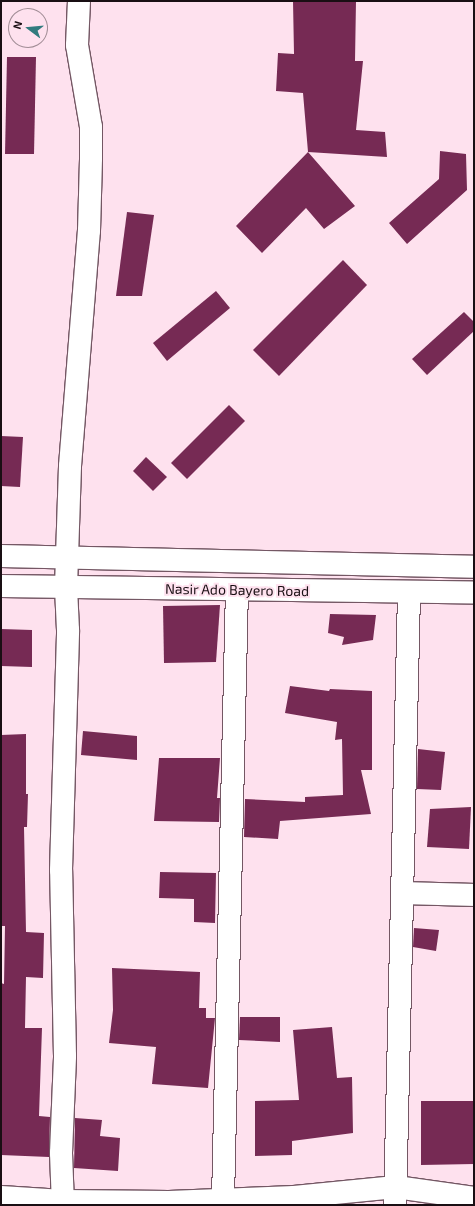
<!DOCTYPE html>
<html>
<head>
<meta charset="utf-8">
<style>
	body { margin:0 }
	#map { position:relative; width:475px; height:1206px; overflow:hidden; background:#fee1ee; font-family:"Exo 2",sans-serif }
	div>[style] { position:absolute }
	.building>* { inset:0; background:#762a54 }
	.roads { filter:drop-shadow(1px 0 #745764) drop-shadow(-1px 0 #745764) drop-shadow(0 1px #745764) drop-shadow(0 -1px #745764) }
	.minor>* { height:22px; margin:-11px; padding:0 11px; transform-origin:11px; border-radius:11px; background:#fff }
	.tertiary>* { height:22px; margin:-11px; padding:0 11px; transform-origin:11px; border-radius:11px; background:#fff }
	span { translate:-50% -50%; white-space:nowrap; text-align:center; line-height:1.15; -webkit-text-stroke:4px #fee1ee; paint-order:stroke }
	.street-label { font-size:14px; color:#190e13 }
	.frame { position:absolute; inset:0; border:2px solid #190e13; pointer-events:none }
	.north { position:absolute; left:8px; top:8px; width:40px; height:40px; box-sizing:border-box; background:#fee1ee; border:1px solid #a28d96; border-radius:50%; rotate:286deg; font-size:11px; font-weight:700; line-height:16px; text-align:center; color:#190e13 }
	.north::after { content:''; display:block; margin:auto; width:14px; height:18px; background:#327b7e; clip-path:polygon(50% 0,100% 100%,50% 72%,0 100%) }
</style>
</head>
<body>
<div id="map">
	<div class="building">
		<i style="clip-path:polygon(293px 1px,356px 1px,355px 61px,363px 61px,356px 130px,385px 132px,387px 157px,308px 152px,303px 93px,276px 91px,278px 53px,294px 54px)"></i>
		<i style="clip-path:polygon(7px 57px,36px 57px,34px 154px,5px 154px)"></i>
		<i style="clip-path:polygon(440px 151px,466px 154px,467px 190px,407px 244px,389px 223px,439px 179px)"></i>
		<i style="clip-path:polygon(308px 152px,355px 206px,324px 229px,306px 208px,262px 253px,236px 226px)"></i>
		<i style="clip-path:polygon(127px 212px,154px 215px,142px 296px,116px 296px)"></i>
		<i style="clip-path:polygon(343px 260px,367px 285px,279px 376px,253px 350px)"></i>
		<i style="clip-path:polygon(216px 291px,230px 308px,167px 361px,153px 343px)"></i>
		<i style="clip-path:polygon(464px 312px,474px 322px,474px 331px,427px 375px,412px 359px)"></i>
		<i style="clip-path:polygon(229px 405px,245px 421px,187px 479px,171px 463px)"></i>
		<i style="clip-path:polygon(1px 436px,23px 437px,20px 487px,1px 486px)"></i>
		<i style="clip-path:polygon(146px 457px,167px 477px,153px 491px,133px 471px)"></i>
		<i style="clip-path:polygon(220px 605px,216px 662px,164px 663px,163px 606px)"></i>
		<i style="clip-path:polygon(330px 614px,376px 615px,373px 640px,342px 645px,344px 637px,328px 633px)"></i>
		<i style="clip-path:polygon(1px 629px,32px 630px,32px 667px,1px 666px)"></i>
		<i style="clip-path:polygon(290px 686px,329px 691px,330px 689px,372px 691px,372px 770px,361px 770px,371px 814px,280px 821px,278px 839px,244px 837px,245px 799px,305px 802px,305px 797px,343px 795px,342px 739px,335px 740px,337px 722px,285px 713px)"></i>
		<i style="clip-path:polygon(83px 731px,137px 736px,137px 760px,81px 755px)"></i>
		<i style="clip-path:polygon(26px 734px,26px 794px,28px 794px,27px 827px,24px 827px,26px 932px,44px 933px,43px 978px,26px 977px,25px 1028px,42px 1028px,39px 1116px,50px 1117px,49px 1157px,1px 1155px,1px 983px,4px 984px,5px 926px,2px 926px,1px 922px,1px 735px)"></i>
		<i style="clip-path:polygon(418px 749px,445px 752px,441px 790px,417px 789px)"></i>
		<i style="clip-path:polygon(159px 758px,220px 758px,217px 798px,220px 798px,219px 822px,154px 821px)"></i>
		<i style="clip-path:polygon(471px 807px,469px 849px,427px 847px,430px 809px)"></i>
		<i style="clip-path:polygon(160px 872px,216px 873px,215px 923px,194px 922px,194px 899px,159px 898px)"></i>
		<i style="clip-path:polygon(414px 928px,439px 930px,436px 951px,413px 947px)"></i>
		<i style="clip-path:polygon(112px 968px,200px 972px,199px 1008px,206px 1008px,206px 1018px,215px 1018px,208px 1088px,152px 1084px,156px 1047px,109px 1043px,113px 1010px)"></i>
		<i style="clip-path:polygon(240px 1017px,280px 1017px,280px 1042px,239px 1040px)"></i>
		<i style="clip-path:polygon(332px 1027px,337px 1078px,352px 1077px,353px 1133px,292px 1141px,292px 1155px,255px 1156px,255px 1101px,299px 1100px,293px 1030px)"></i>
		<i style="clip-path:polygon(421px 1101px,473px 1101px,474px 1164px,421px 1165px)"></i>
		<i style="clip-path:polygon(75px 1118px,102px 1120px,100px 1136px,120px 1138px,118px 1171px,74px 1168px)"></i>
	</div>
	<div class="roads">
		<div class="minor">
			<i style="left:403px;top:893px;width:71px;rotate:1.6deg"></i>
			<i style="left:1px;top:1197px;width:62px;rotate:3.7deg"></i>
			<i style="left:63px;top:1201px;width:106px;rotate:0.5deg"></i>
			<i style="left:169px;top:1202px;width:125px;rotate:-2.3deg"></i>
			<i style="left:294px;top:1197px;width:102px;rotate:-5.6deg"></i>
			<i style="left:396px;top:1187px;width:79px;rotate:8deg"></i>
			<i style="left:223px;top:1200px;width:610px;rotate:-88.69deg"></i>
			<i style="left:63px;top:1205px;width:52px;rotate:-92.2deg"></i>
			<i style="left:61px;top:1153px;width:97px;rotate:-87.6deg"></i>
			<i style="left:65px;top:1056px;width:186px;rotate:-91.2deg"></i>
			<i style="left:61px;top:870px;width:240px;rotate:-88.3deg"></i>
			<i style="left:68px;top:630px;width:43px;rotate:-92.7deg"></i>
			<i style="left:66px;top:587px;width:121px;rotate:-88.1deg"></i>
			<i style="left:70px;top:466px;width:236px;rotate:-85.4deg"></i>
			<i style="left:89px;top:231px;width:73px;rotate:-88.4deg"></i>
			<i style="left:91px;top:158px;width:31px;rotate:-90deg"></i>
			<i style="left:91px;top:127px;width:83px;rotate:-99.7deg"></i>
			<i style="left:77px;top:45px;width:44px;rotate:-87.4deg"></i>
			<i style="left:395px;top:1205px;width:613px;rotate:-88.69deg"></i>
		</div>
		<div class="tertiary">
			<i style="left:1px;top:556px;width:473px;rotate:1.3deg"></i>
			<i style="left:1px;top:586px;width:473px;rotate:0.8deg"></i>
		</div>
	</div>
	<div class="street-label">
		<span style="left:237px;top:590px;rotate:1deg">Nasir Ado Bayero Road</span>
	</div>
	<div class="frame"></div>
	<div class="north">N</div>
</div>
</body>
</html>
